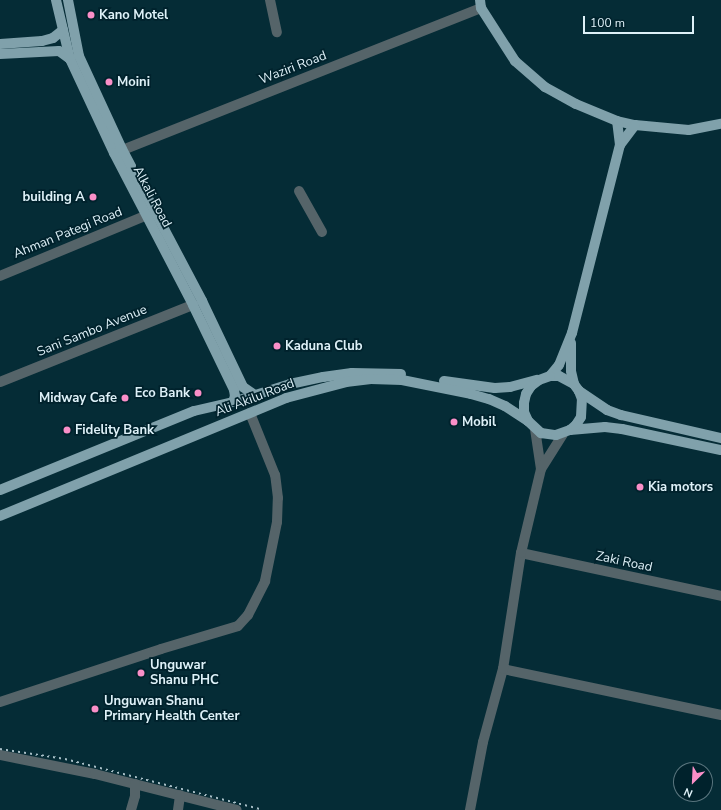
<!DOCTYPE html>
<html>
<head>
<meta charset="utf-8">
<style>
	body { margin:0 }
	#map { position:relative; width:721px; height:810px; overflow:hidden; background:#052c36; font-family:"Nunito Sans",sans-serif }
	div>[style] { position:absolute }
	.minor>* { height:10px; margin:-5px; padding:0 5px; transform-origin:5px; border-radius:5px; background:#556469 }
	.major>* { height:10px; margin:-5px; padding:0 5px; transform-origin:5px; border-radius:5px; background:#80a1ab }
	.rail>* { height:2px; margin-top:-1px; transform-origin:0; background:repeating-linear-gradient(90deg,#a6bec6 0 2px,transparent 0 6px) }
	.dots>* { width:11px; height:11px; translate:-50% -50%; box-sizing:border-box; border:2px solid #00222c; border-radius:50% }
	span { translate:-50% -50%; white-space:nowrap; text-align:center; line-height:1.15; -webkit-text-stroke:3.5px #00222c; paint-order:stroke }
	.poi-label { font-size:13px; color:#def1f8; font-weight:700 }
	.left { translate:0 -50%; text-align:left }
	.right { translate:-100% -50%; text-align:right }
	.street-label { font-size:13px; color:#def1f8 }
	.north { position:absolute; left:673px; top:762px; width:40px; height:40px; box-sizing:border-box; background:#00222c; border:1px solid #59757e; border-radius:50%; rotate:204deg; font-size:11px; font-weight:700; line-height:16px; text-align:center; color:#def1f8 }
	.north::after { content:''; display:block; margin:auto; width:14px; height:18px; background:#fa8fc8; clip-path:polygon(50% 0,100% 100%,50% 72%,0 100%) }
	.scale { position:absolute; left:583px; top:16px; width:111px; height:18px; box-sizing:border-box; border:2px solid #def1f8; border-top:0; padding-left:5px; font-size:12px; line-height:14px; white-space:nowrap; color:#def1f8; -webkit-text-stroke:3px #00222c; paint-order:stroke }
</style>
</head>
<body>
<div id="map">
	<div class="minor">
		<i style="left:270px;top:0;width:33px;rotate:78deg"></i>
		<i style="left:115px;top:153px;width:394px;rotate:-21.6deg"></i>
		<i style="left:299px;top:191px;width:47px;rotate:60.7deg"></i>
		<i style="left:0;top:276px;width:159px;rotate:-22.5deg"></i>
		<i style="left:0;top:382px;width:208px;rotate:-21.8deg"></i>
		<i style="left:535px;top:429px;width:40px;rotate:81.5deg"></i>
		<i style="left:521px;top:553px;width:205px;rotate:12.1deg"></i>
		<i style="left:503px;top:669px;width:223px;rotate:11.9deg"></i>
		<i style="left:0;top:702px;width:169px;rotate:-18.2deg"></i>
		<i style="left:161px;top:649px;width:80px;rotate:-16.6deg"></i>
		<i style="left:238px;top:626px;width:15px;rotate:-48deg"></i>
		<i style="left:248px;top:615px;width:38px;rotate:-63deg"></i>
		<i style="left:265px;top:581px;width:60px;rotate:-78.5deg"></i>
		<i style="left:277px;top:522px;width:24px;rotate:-88deg"></i>
		<i style="left:278px;top:498px;width:23px;rotate:-97deg"></i>
		<i style="left:275px;top:475px;width:67px;rotate:-112deg"></i>
		<i style="left:0;top:755px;width:97px;rotate:11.3deg"></i>
		<i style="left:95px;top:774px;width:146px;rotate:14.2deg"></i>
		<i style="left:131px;top:810px;width:15px;rotate:-74deg"></i>
		<i style="left:135px;top:796px;width:12px;rotate:-90deg"></i>
		<i style="left:178px;top:810px;width:15px;rotate:-82deg"></i>
		<i style="left:470px;top:810px;width:69px;rotate:-79.2deg"></i>
		<i style="left:483px;top:742px;width:76px;rotate:-74.7deg"></i>
		<i style="left:503px;top:669px;width:117px;rotate:-81.2deg"></i>
		<i style="left:521px;top:553px;width:86px;rotate:-76.6deg"></i>
		<i style="left:541px;top:469px;width:41px;rotate:-57.8deg"></i>
	</div>
	<div class="major">
		<i style="left:56px;top:0;width:61px;rotate:76.7deg"></i>
		<i style="left:70px;top:59px;width:104px;rotate:64.9deg"></i>
		<i style="left:114px;top:153px;width:171px;rotate:62.5deg"></i>
		<i style="left:193px;top:305px;width:94px;rotate:64.2deg"></i>
		<i style="left:234px;top:390px;width:6px;rotate:81deg"></i>
		<i style="left:235px;top:396px;width:6px;rotate:108deg"></i>
		<i style="left:68px;top:0;width:57px;rotate:78.9deg"></i>
		<i style="left:79px;top:56px;width:102px;rotate:65.2deg"></i>
		<i style="left:122px;top:149px;width:172px;rotate:62.2deg"></i>
		<i style="left:202px;top:301px;width:95px;rotate:64.5deg"></i>
		<i style="left:243px;top:387px;width:14px;rotate:34deg"></i>
		<i style="left:480px;top:0;width:8px;rotate:83deg"></i>
		<i style="left:481px;top:8px;width:63px;rotate:57.3deg"></i>
		<i style="left:515px;top:61px;width:40px;rotate:41deg"></i>
		<i style="left:545px;top:87px;width:35px;rotate:29deg"></i>
		<i style="left:576px;top:104px;width:44px;rotate:22.5deg"></i>
		<i style="left:617px;top:121px;width:18px;rotate:13deg"></i>
		<i style="left:635px;top:125px;width:54px;rotate:5.3deg"></i>
		<i style="left:689px;top:130px;width:33px;rotate:-11deg"></i>
		<i style="left:0;top:44px;width:42px;rotate:-4.1deg"></i>
		<i style="left:42px;top:41px;width:11px;rotate:-15deg"></i>
		<i style="left:53px;top:38px;width:13px;rotate:-39deg"></i>
		<i style="left:0;top:54px;width:59px;rotate:-2.9deg"></i>
		<i style="left:59px;top:51px;width:14px;rotate:36deg"></i>
		<i style="left:620px;top:145px;width:25px;rotate:-53deg"></i>
		<i style="left:571px;top:343px;width:28px;rotate:90deg"></i>
		<i style="left:571px;top:371px;width:13px;rotate:77deg"></i>
		<i style="left:550px;top:376px;width:14px;rotate:-51deg"></i>
		<i style="left:559px;top:365px;width:35px;rotate:-68deg"></i>
		<i style="left:572px;top:333px;width:194px;rotate:-75.7deg"></i>
		<i style="left:620px;top:145px;width:24px;rotate:-97deg"></i>
		<i style="left:444px;top:381px;width:51px;rotate:7.8deg"></i>
		<i style="left:495px;top:388px;width:15px;rotate:-4deg"></i>
		<i style="left:510px;top:387px;width:28px;rotate:-15deg"></i>
		<i style="left:579px;top:391px;width:34px;rotate:34deg"></i>
		<i style="left:607px;top:410px;width:15px;rotate:20deg"></i>
		<i style="left:621px;top:415px;width:103px;rotate:13deg"></i>
		<i style="left:570px;top:430px;width:35px;rotate:-5deg"></i>
		<i style="left:605px;top:427px;width:17px;rotate:7deg"></i>
		<i style="left:622px;top:429px;width:101px;rotate:12deg"></i>
		<i style="left:0;top:490px;width:209px;rotate:-22.2deg"></i>
		<i style="left:194px;top:411px;width:40px;rotate:-13deg"></i>
		<i style="left:233px;top:402px;width:60px;rotate:-17.5deg"></i>
		<i style="left:290px;top:384px;width:34px;rotate:-12deg"></i>
		<i style="left:323px;top:377px;width:29px;rotate:-8deg"></i>
		<i style="left:352px;top:373px;width:49px;rotate:1.2deg"></i>
		<i style="left:0;top:516px;width:309px;rotate:-22.4deg"></i>
		<i style="left:286px;top:398px;width:62px;rotate:-14.9deg"></i>
		<i style="left:346px;top:382px;width:25px;rotate:-7deg"></i>
		<i style="left:371px;top:379px;width:31px;rotate:2deg"></i>
		<i style="left:402px;top:380px;width:70px;rotate:11.5deg"></i>
		<i style="left:471px;top:394px;width:19px;rotate:16deg"></i>
		<i style="left:489px;top:399px;width:17px;rotate:24deg"></i>
		<i style="left:505px;top:406px;width:27px;rotate:33deg"></i>
		<i style="left:528px;top:421px;width:18px;rotate:43deg"></i>
		<i style="left:541px;top:433px;width:15px;rotate:8deg"></i>
		<i style="left:556px;top:435px;width:15px;rotate:-20deg"></i>
		<i style="left:570px;top:430px;width:8px;rotate:-40deg"></i>
		<i style="left:576px;top:425px;width:9px;rotate:-58deg"></i>
		<i style="left:581px;top:417px;width:18px;rotate:-87deg"></i>
		<i style="left:582px;top:399px;width:9px;rotate:-111deg"></i>
		<i style="left:579px;top:391px;width:9px;rotate:-126deg"></i>
		<i style="left:574px;top:384px;width:17px;rotate:-152deg"></i>
		<i style="left:559px;top:376px;width:9px;rotate:180deg"></i>
		<i style="left:550px;top:376px;width:12px;rotate:160deg"></i>
		<i style="left:539px;top:380px;width:10px;rotate:143deg"></i>
		<i style="left:531px;top:386px;width:9px;rotate:122deg"></i>
		<i style="left:526px;top:394px;width:9px;rotate:103deg"></i>
		<i style="left:524px;top:403px;width:9px;rotate:90deg"></i>
		<i style="left:524px;top:412px;width:10px;rotate:66deg"></i>
	</div>
	<div class="rail">
		<i style="left:0;top:749px;width:66px;rotate:8.7deg"></i>
		<i style="left:65px;top:759px;width:204px;rotate:14.4deg"></i>
	</div>
	<div class="dots">
		<i style="left:91px;top:15px;background:#fa8fc8"></i>
		<i style="left:109px;top:82px;background:#fa8fc8"></i>
		<i style="left:93px;top:197px;background:#fa8fc8"></i>
		<i style="left:277px;top:346px;background:#fa8fc8"></i>
		<i style="left:198px;top:393px;background:#fa8fc8"></i>
		<i style="left:125px;top:398px;background:#fa8fc8"></i>
		<i style="left:454px;top:422px;background:#fa8fc8"></i>
		<i style="left:67px;top:430px;background:#fa8fc8"></i>
		<i style="left:640px;top:487px;background:#fa8fc8"></i>
		<i style="left:141px;top:673px;background:#fa8fc8"></i>
		<i style="left:95px;top:709px;background:#fa8fc8"></i>
	</div>
	<div class="poi-label">
		<span class="left" style="left:99px;top:15px">Kano Motel</span>
		<span class="left" style="left:117px;top:82px">Moini</span>
		<span class="right" style="left:85px;top:197px">building A</span>
		<span class="left" style="left:285px;top:346px">Kaduna Club</span>
		<span class="right" style="left:190px;top:393px">Eco Bank</span>
		<span class="right" style="left:117px;top:398px">Midway Cafe</span>
		<span class="left" style="left:462px;top:422px">Mobil</span>
		<span class="left" style="left:75px;top:430px">Fidelity Bank</span>
		<span class="left" style="left:648px;top:487px">Kia motors</span>
		<span class="left" style="left:150px;top:673px">Unguwar<br>Shanu PHC</span>
		<span class="left" style="left:104px;top:709px">Unguwan Shanu<br>Primary Health Center</span>
	</div>
	<div class="street-label">
		<span style="left:293px;top:68px;rotate:-21deg">Waziri Road</span>
		<span style="left:152px;top:197px;rotate:62deg">Alkali Road</span>
		<span style="left:68px;top:233px;rotate:-22deg">Ahman Pategi Road</span>
		<span style="left:92px;top:331px;rotate:-22deg">Sani Sambo Avenue</span>
		<span style="left:255px;top:398px;rotate:-21deg">Ali Akilu Road</span>
		<span style="left:624px;top:562px;rotate:12deg">Zaki Road</span>
	</div>
	<div class="north">N</div>
	<div class="scale">100 m</div>
</div>
</body>
</html>
